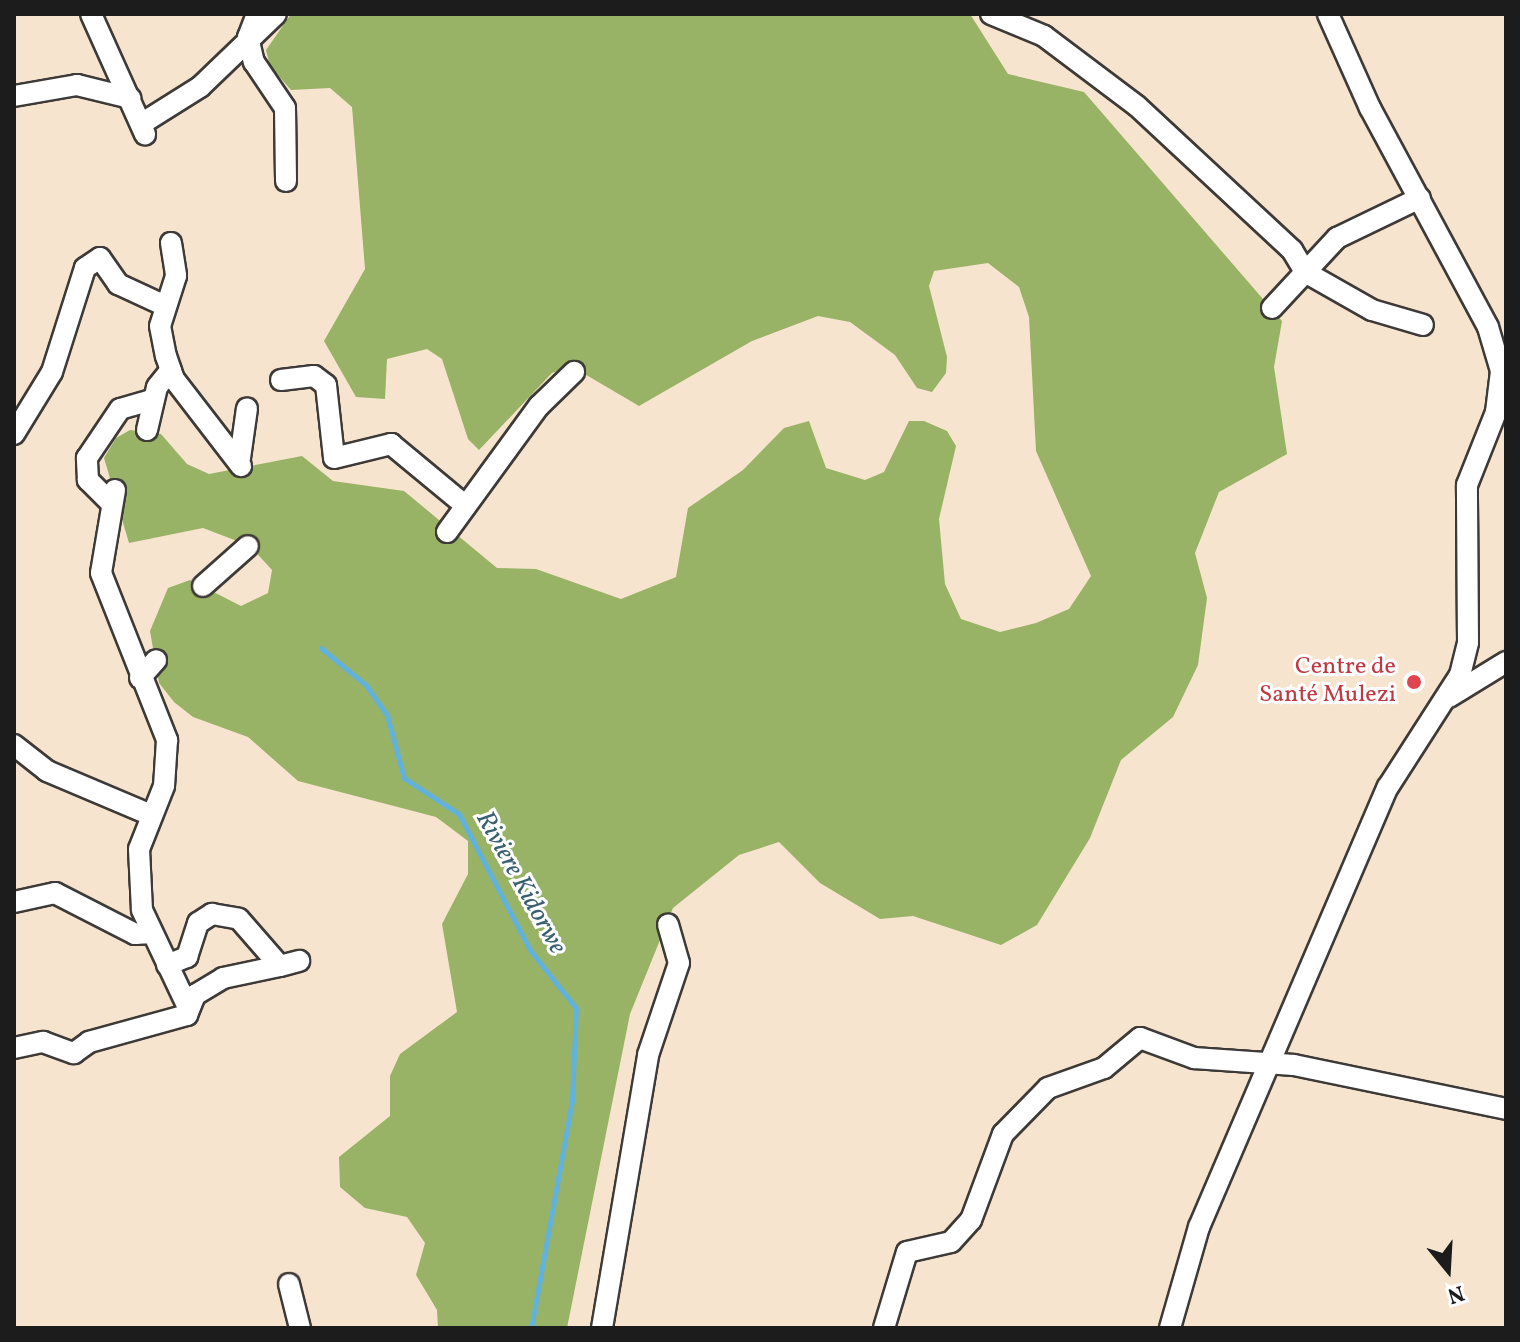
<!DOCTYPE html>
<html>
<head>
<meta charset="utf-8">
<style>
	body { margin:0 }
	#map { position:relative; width:1520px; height:1342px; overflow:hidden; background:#f7e4ce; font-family:Vollkorn,serif }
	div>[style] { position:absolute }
	.forest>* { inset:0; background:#98b365 }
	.stream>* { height:5px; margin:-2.5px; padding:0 2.5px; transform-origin:2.5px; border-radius:2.5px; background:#61b2dc }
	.roads { filter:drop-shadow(2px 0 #3d3a37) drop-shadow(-2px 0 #3d3a37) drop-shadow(0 2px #3d3a37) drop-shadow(0 -2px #3d3a37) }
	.minor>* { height:20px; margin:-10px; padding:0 10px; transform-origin:10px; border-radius:10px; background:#fff }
	.dots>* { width:22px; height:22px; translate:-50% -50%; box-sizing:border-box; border:4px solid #fff; border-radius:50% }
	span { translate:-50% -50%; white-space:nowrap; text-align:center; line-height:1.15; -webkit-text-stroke:6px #fff; paint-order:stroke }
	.health-label { font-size:24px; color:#be3a42 }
	.right { translate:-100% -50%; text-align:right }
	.water-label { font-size:26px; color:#3b6072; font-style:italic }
	.frame { position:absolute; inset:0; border:16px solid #1c1c1c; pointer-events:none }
	.north { position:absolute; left:1408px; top:1230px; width:80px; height:80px; -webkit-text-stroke:6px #fff; paint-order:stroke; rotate:162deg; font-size:22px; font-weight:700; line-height:32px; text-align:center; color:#1c1c1c }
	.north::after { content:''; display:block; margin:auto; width:28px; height:36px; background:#1c1c1c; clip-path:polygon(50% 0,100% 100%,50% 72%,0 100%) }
</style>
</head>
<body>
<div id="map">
	<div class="forest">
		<i style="clip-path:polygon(291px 14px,970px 14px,1008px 74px,1084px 92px,1282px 321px,1274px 367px,1287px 454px,1219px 492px,1195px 553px,1207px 598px,1198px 665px,1173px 717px,1121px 760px,1090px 838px,1037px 925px,1001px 945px,913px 916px,880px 919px,820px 883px,779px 842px,739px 855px,673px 908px,630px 1014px,567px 1328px,438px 1328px,437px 1310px,416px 1275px,425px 1243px,407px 1217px,365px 1208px,340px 1187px,339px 1157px,390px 1116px,390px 1076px,400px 1054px,457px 1012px,442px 924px,468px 874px,468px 841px,436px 817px,298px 781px,248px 737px,193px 717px,174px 702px,159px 683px,150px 631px,168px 588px,190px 580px,241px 606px,268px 593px,272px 570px,250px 546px,203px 528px,129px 543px,104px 458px,116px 438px,130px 430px,161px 434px,187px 464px,209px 474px,302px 456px,333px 481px,404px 491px,497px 568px,536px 569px,621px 599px,676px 577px,688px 508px,743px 470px,784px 428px,809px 421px,826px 468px,865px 480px,884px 472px,909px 421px,924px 421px,947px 431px,956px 446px,939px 519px,945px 584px,961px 619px,1000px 632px,1036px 623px,1069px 609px,1091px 576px,1036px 451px,1029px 317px,1019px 287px,988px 263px,934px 271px,929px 286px,947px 357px,946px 373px,932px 392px,917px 388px,895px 355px,850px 322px,818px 316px,752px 341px,639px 406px,571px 366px,552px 373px,479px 450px,468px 439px,442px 359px,427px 349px,387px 359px,385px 399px,356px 397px,324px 341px,365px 269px,352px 107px,330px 88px,291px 90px,270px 66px,266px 50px)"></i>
	</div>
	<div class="stream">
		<i style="left:321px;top:648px;width:58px;rotate:39.4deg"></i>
		<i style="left:366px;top:685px;width:37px;rotate:55deg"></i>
		<i style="left:387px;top:715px;width:65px;rotate:74.9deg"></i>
		<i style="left:404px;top:778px;width:66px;rotate:33.2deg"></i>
		<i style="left:459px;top:814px;width:153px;rotate:62.4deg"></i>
		<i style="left:530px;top:950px;width:74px;rotate:51.6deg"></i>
		<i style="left:576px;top:1008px;width:93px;rotate:92.5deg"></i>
		<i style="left:572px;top:1101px;width:231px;rotate:100.2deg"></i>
	</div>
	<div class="roads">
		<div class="minor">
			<i style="left:91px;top:14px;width:132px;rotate:65.8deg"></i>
			<i style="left:257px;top:14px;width:25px;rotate:111deg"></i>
			<i style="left:248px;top:37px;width:26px;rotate:77deg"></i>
			<i style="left:254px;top:62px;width:55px;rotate:56deg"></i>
			<i style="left:285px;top:108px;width:73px;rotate:89.2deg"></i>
			<i style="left:991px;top:14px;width:57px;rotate:22.5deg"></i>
			<i style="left:1044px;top:36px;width:116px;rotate:37deg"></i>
			<i style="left:1137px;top:106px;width:212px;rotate:42.9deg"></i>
			<i style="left:1292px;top:250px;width:26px;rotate:59deg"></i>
			<i style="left:1305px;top:272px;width:77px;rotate:29.6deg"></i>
			<i style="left:1372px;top:310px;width:53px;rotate:16.4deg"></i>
			<i style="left:14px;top:96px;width:64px;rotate:-9.9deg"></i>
			<i style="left:77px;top:85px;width:55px;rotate:13.8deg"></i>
			<i style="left:141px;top:124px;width:70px;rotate:-32.1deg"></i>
			<i style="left:200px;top:87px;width:105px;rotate:-43.8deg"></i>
			<i style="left:171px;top:243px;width:33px;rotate:81deg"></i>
			<i style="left:176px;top:276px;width:52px;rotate:107.7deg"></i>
			<i style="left:160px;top:326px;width:31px;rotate:79deg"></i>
			<i style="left:166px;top:356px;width:24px;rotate:71deg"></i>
			<i style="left:174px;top:379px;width:110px;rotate:52.4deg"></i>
			<i style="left:1272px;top:308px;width:96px;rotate:-47.1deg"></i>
			<i style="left:1337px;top:238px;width:92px;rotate:-25.7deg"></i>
			<i style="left:281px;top:380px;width:33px;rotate:-7deg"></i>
			<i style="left:314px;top:376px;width:15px;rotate:37deg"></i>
			<i style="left:326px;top:385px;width:73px;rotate:83.7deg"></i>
			<i style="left:334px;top:458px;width:59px;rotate:-13.8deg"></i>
			<i style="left:391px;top:444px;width:97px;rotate:39.6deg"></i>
			<i style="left:147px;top:430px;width:44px;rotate:-76.9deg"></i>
			<i style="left:157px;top:387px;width:22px;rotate:-51deg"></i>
			<i style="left:14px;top:434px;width:73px;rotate:-58.5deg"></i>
			<i style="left:52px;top:372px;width:109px;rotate:-72.4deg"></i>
			<i style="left:85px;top:268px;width:18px;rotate:-34deg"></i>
			<i style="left:100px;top:258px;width:32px;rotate:55deg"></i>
			<i style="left:118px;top:284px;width:47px;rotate:24.9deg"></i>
			<i style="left:240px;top:458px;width:50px;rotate:-82deg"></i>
			<i style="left:115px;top:490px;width:84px;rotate:99.6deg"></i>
			<i style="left:101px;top:573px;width:180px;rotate:68.4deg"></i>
			<i style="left:167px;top:740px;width:46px;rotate:93.7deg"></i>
			<i style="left:164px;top:786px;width:68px;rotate:111.6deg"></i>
			<i style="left:139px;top:849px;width:61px;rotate:87.2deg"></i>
			<i style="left:142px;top:910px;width:105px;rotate:64.7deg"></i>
			<i style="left:111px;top:503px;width:33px;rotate:-135deg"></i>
			<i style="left:88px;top:480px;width:22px;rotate:-93deg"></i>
			<i style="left:87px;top:458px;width:59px;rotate:-56deg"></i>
			<i style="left:120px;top:409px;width:35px;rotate:-16deg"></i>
			<i style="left:447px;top:532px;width:156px;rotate:-53.9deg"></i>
			<i style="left:539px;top:406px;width:49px;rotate:-44.2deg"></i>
			<i style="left:203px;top:586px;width:60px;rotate:-41.6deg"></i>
			<i style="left:140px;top:678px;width:24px;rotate:-48deg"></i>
			<i style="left:1449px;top:697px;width:67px;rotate:-31.6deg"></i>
			<i style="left:14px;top:745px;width:42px;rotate:38.2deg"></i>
			<i style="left:47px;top:771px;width:111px;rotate:22.9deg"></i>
			<i style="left:14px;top:902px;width:42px;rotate:-12.4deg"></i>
			<i style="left:55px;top:893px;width:90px;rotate:27.1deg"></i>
			<i style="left:135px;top:934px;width:17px;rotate:-3deg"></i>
			<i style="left:167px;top:965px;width:22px;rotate:-22deg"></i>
			<i style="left:187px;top:957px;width:36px;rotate:-72deg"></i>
			<i style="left:198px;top:923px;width:17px;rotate:-33deg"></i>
			<i style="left:212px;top:914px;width:27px;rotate:10deg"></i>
			<i style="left:239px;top:919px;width:62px;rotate:48.9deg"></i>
			<i style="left:280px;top:966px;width:20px;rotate:-15deg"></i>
			<i style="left:14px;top:1048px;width:30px;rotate:-12deg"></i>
			<i style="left:43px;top:1042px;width:33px;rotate:20deg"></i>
			<i style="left:74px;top:1053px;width:19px;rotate:-36deg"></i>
			<i style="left:89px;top:1042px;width:102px;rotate:-15.4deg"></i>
			<i style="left:187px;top:1015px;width:22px;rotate:-68deg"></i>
			<i style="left:195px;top:995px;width:33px;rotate:-31deg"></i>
			<i style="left:223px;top:978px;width:58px;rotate:-11.9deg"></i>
			<i style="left:289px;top:1284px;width:45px;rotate:76deg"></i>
			<i style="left:602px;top:1328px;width:277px;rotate:-80.4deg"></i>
			<i style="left:648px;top:1055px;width:97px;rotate:-71.4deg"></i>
			<i style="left:679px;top:963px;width:40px;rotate:-106deg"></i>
			<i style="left:884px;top:1328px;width:79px;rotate:-73.2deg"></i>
			<i style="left:907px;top:1252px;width:45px;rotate:-12.8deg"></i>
			<i style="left:951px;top:1242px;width:30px;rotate:-48deg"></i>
			<i style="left:971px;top:1220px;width:92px;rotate:-69.6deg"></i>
			<i style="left:1003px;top:1134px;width:64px;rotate:-45.6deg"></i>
			<i style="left:1048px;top:1088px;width:59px;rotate:-19.7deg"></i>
			<i style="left:1104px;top:1068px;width:47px;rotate:-39.8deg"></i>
			<i style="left:1140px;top:1038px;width:58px;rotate:20.3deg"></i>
			<i style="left:1194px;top:1058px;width:100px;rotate:4deg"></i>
			<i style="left:1294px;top:1065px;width:217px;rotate:11.7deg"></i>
			<i style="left:1170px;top:1328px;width:105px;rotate:-74deg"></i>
			<i style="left:1199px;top:1227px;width:479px;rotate:-66.8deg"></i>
			<i style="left:1388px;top:787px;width:133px;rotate:-57.3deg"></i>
			<i style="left:1460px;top:675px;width:34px;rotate:-76deg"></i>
			<i style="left:1468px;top:642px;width:157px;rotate:-90.4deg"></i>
			<i style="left:1467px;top:485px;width:79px;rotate:-68.3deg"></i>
			<i style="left:1496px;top:412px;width:41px;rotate:-83deg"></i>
			<i style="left:1501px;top:371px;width:46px;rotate:-106.5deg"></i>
			<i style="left:1488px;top:327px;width:249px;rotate:-118.3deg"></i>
			<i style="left:1370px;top:108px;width:103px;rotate:-114.1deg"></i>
		</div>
	</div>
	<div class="dots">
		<i style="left:1414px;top:682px;background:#e0444e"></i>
	</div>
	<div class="health-label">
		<span class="right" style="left:1396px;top:682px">Centre de<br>Santé Mulezi</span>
	</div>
	<div class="water-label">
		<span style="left:520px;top:883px;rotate:61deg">Riviere Kidorwe</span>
	</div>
	<div class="frame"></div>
	<div class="north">N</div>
</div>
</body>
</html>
